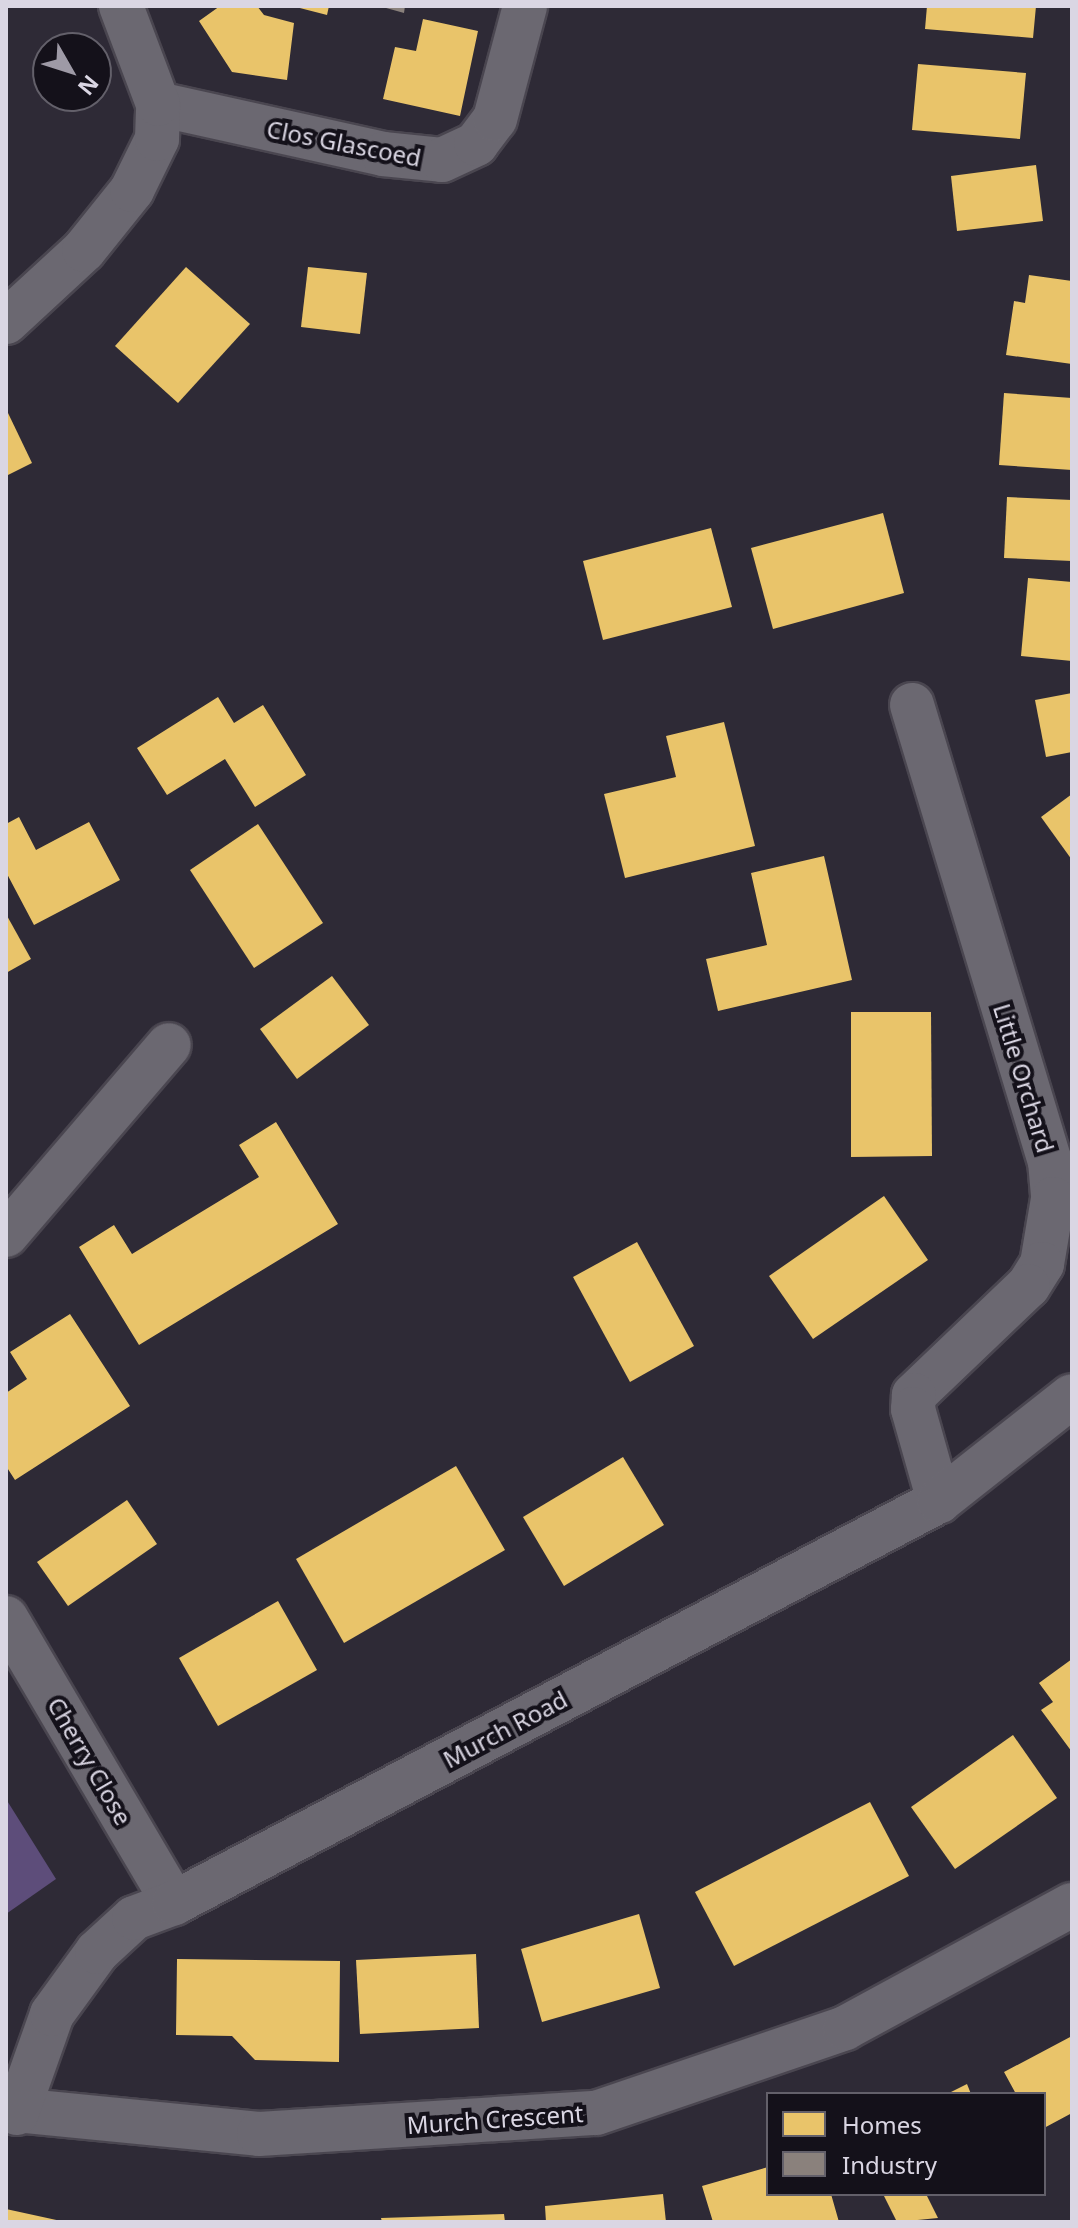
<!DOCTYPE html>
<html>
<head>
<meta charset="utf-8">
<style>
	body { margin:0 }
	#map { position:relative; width:1078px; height:2228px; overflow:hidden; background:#2e2a36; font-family:"Noto Sans",sans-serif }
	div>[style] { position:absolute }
	.forest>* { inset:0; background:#5d4d7a }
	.homes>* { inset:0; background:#e9c46a }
	.industry>* { inset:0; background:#8a817c }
	.roads { filter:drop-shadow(2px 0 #4a4650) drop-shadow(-2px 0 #4a4650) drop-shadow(0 2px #4a4650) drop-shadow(0 -2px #4a4650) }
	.minor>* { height:44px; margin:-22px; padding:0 22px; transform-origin:22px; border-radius:22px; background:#6b6871 }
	span { translate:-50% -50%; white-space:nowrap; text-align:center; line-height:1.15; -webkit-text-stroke:8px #14111a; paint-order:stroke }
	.street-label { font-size:24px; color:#dad6e3 }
	.frame { position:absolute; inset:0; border:8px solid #dad6e3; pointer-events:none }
	.legend { position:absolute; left:766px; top:2092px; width:280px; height:104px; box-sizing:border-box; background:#14111a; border:2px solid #63606a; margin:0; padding:10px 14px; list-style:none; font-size:24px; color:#dad6e3 }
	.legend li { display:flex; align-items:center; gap:16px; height:40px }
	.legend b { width:40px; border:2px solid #63606a }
	.north { position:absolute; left:32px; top:32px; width:80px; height:80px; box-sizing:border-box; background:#14111a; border:2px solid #63606a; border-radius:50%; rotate:129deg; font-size:22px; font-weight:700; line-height:32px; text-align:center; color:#dad6e3 }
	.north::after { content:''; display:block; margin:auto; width:28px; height:36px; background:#9e9aa6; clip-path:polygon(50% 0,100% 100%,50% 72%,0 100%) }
</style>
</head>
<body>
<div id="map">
	<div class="forest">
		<i style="clip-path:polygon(6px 1799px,56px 1879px,6px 1914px)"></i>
	</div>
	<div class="homes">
		<i style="clip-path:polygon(220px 6px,257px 6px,264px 15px,294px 23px,287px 80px,232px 72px,199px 21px)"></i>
		<i style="clip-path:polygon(292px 6px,329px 6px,327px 15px)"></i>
		<i style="clip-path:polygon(927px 6px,1036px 6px,1033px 38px,925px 29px)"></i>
		<i style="clip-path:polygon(423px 19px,478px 31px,460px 116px,383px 99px,395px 47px,416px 51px)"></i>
		<i style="clip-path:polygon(918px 64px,1026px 73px,1020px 139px,912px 130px)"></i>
		<i style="clip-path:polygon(1036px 165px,1043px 221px,957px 231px,951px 176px)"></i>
		<i style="clip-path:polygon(186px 267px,250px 324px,178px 403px,115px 346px)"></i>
		<i style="clip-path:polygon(308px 267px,367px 273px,360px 334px,301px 327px)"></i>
		<i style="clip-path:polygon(1029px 275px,1072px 281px,1072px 364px,1006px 355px,1014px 301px,1025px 303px)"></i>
		<i style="clip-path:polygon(1004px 393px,1072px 398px,1072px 470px,999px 465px)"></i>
		<i style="clip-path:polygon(8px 413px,32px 463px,6px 476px,6px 414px)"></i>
		<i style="clip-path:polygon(1007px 497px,1072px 500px,1072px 561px,1004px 558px)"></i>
		<i style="clip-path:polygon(883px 513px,904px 593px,773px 629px,751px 548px)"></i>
		<i style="clip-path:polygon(711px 528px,732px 607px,603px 640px,583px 561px)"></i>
		<i style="clip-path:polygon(1028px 578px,1072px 582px,1072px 661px,1021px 656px)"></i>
		<i style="clip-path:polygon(1072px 693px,1072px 752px,1046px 757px,1035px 700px)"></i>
		<i style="clip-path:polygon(218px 697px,234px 723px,263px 705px,306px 775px,255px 807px,225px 759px,167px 795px,137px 748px)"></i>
		<i style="clip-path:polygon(724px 722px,755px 846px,625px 878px,604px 794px,676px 777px,666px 736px)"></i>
		<i style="clip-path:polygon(1072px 794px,1072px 860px,1041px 817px)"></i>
		<i style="clip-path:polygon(19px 817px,36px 850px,89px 822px,120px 880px,34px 925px,6px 872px,6px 824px)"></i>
		<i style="clip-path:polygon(258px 824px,323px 923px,254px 968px,190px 870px)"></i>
		<i style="clip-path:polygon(824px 856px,852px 980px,718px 1011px,706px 959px,767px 945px,751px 873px)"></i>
		<i style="clip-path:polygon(6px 914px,31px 959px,6px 973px)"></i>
		<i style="clip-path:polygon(332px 976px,369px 1025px,297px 1079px,260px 1029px)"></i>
		<i style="clip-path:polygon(851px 1012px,931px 1012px,932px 1156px,851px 1157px)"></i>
		<i style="clip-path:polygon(276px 1122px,338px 1224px,139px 1345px,79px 1247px,114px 1225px,132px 1254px,259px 1177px,239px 1145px)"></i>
		<i style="clip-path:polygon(884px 1196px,928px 1260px,813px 1339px,769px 1276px)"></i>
		<i style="clip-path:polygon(637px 1242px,694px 1346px,630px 1382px,573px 1277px)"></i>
		<i style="clip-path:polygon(70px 1314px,130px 1406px,15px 1480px,6px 1466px,6px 1393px,27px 1379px,10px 1352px)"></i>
		<i style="clip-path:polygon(623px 1457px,664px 1525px,564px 1586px,523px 1517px)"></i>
		<i style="clip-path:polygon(456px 1466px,505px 1550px,344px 1643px,296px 1559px)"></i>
		<i style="clip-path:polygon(127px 1500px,157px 1544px,68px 1606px,37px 1562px)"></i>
		<i style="clip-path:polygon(278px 1601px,317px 1670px,218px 1726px,179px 1658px)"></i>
		<i style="clip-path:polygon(1072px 1659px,1072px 1752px,1041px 1710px,1053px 1702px,1039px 1683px)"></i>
		<i style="clip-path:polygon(1013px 1735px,1057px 1798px,955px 1869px,911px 1807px)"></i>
		<i style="clip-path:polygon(870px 1802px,909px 1876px,734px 1966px,695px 1892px)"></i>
		<i style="clip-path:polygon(639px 1914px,660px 1988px,542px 2022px,521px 1949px)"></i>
		<i style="clip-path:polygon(476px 1954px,479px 2028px,360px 2034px,356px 1960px)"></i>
		<i style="clip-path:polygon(177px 1959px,340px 1961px,339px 2062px,255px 2060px,232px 2036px,176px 2035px)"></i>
		<i style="clip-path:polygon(1072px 2036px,1072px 2113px,1044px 2128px,1044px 2094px,1016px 2094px,1004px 2072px)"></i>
		<i style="clip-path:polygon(967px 2084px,971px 2094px,947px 2094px)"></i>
		<i style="clip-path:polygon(768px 2167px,768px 2194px,831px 2194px,839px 2222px,713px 2222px,702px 2186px)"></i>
		<i style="clip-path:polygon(663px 2194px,666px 2222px,546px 2222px,545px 2206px)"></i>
		<i style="clip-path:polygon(883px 2194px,926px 2194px,938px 2218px,897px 2222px)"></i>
		<i style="clip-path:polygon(6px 2209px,61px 2221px,61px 2222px,6px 2222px)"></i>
		<i style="clip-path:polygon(504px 2214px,505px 2222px,382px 2222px,381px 2218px)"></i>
	</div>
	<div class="industry">
		<i style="clip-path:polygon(379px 6px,405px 6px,404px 13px)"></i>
	</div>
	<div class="roads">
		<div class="minor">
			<i style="left:158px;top:104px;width:230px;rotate:12.5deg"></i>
			<i style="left:383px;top:154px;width:59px;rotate:5.8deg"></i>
			<i style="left:442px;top:160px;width:38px;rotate:-25deg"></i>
			<i style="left:476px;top:144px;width:31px;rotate:-53deg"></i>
			<i style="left:495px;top:119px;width:117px;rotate:-75.1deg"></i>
			<i style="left:6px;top:322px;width:106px;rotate:-42.7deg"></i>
			<i style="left:84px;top:250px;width:77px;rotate:-51.3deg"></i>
			<i style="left:132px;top:190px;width:57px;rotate:-63.9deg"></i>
			<i style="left:157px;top:139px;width:35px;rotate:-88deg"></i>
			<i style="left:158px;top:104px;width:105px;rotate:-110.7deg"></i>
			<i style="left:912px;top:705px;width:476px;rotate:73.2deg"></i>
			<i style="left:1050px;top:1161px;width:38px;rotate:85deg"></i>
			<i style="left:1053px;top:1199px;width:66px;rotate:99.6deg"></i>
			<i style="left:1042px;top:1264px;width:26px;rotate:122deg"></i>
			<i style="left:1028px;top:1286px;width:158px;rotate:136.3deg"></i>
			<i style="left:914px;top:1395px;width:14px;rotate:94deg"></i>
			<i style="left:913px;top:1409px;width:96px;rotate:74.2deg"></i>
			<i style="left:6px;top:1235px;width:250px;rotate:-49.4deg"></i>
			<i style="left:6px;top:1618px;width:331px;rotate:59.5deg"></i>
			<i style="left:6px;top:2109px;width:254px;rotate:5.6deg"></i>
			<i style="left:259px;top:2134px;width:338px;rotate:-3.6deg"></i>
			<i style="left:596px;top:2113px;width:263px;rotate:-18.8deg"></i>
			<i style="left:845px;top:2028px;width:258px;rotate:-28.5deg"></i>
			<i style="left:17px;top:2113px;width:105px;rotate:-70.5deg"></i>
			<i style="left:52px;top:2014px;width:77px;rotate:-54deg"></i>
			<i style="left:97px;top:1952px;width:50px;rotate:-42.6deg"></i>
			<i style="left:134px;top:1918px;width:43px;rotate:-20.6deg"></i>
			<i style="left:174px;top:1903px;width:864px;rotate:-27.72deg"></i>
			<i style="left:939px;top:1501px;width:169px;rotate:-38.3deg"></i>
		</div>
	</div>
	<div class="street-label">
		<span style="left:344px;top:143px;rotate:11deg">Clos Glascoed</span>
		<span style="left:1024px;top:1078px;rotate:73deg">Little Orchard</span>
		<span style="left:505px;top:1729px;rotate:-28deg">Murch Road</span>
		<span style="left:90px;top:1761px;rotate:60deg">Cherry Close</span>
		<span style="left:495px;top:2119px;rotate:-4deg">Murch Crescent</span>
	</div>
	<div class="frame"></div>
	<ul class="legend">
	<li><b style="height:22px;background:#e9c46a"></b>Homes</li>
	<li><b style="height:22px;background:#8a817c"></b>Industry</li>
	</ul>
	<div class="north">N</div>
</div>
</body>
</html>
